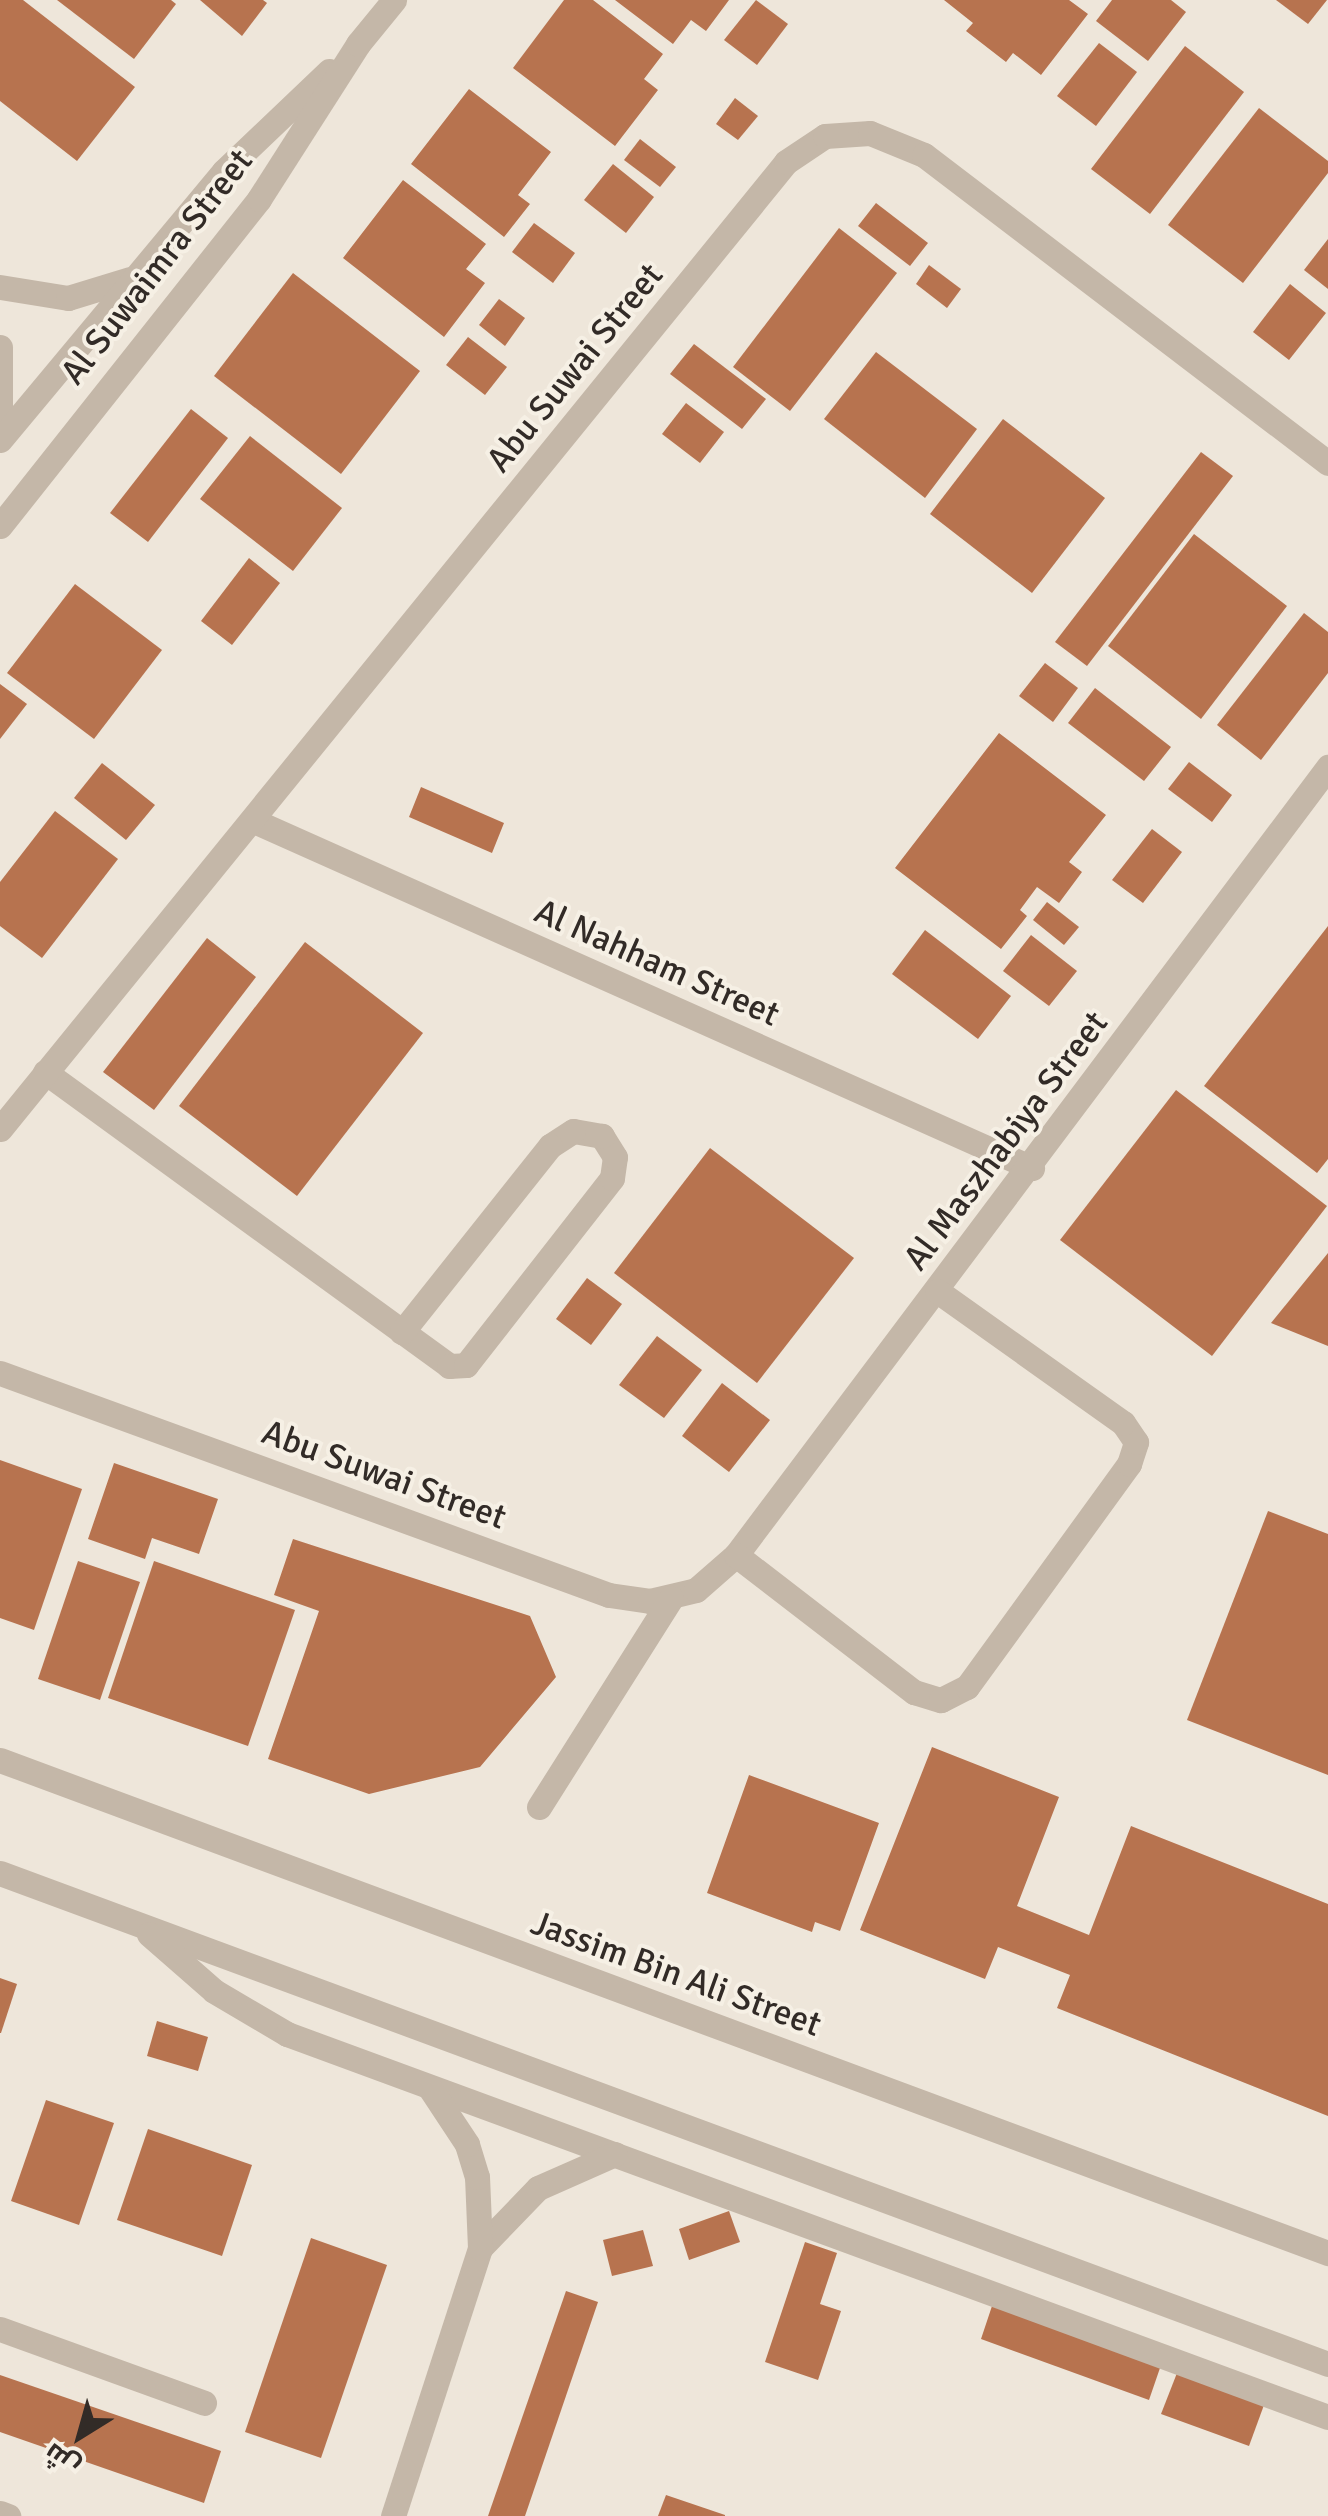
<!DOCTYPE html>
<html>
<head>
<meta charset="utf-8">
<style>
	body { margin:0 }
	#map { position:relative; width:1328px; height:2516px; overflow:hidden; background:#eee6da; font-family:Signika,Cairo,sans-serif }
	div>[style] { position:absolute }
	.building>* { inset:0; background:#b7734f }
	.minor>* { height:25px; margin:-12.5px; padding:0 12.5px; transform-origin:12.5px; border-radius:12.5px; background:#c4b7a8 }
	span { translate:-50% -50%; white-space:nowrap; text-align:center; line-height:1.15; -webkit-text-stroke:8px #f6f0e5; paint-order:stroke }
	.street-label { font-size:35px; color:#322b27 }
	.north { position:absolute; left:30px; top:2386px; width:100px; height:100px; -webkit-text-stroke:8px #f6f0e5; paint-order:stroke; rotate:217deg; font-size:28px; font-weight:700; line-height:40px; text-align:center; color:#322b27 }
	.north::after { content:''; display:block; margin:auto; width:35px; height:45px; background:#322b27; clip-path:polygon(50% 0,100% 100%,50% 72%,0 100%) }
</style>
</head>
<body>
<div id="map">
	<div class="building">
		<i style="clip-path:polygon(0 0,23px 0,135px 87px,77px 161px,0 101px)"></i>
		<i style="clip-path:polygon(57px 0,171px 0,176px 4px,134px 59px)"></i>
		<i style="clip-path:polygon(200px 0,263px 0,267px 3px,242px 36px)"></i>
		<i style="clip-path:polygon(564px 0,593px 0,663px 54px,644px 79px,658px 90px,615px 146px,513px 68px)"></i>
		<i style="clip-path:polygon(615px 0,729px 0,706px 31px,691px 20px,673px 44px)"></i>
		<i style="clip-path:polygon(756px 0,788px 24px,757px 65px,724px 40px)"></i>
		<i style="clip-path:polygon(944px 0,1069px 0,1088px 14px,1041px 75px,1013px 53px,1006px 62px,966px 31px,973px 23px)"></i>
		<i style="clip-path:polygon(1112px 0,1171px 0,1186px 12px,1148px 61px,1096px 21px)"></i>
		<i style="clip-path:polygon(1276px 0,1327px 0,1308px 24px)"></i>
		<i style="clip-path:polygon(1099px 43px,1137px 72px,1096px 126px,1057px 96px)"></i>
		<i style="clip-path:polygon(1185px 46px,1244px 92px,1150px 214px,1091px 169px)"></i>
		<i style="clip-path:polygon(469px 89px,551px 152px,518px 195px,530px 204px,504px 237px,411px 164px)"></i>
		<i style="clip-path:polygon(735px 98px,758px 116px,738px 140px,716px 124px)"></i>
		<i style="clip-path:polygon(1259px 108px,1328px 161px,1328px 173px,1243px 283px,1168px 225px)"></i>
		<i style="clip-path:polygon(640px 139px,676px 167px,660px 187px,624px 160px)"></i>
		<i style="clip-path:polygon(613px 164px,654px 197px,626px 233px,584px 200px)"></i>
		<i style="clip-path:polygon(403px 180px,486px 244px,466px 269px,485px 283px,444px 337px,343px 258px)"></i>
		<i style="clip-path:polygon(876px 203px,928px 243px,910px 266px,858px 226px)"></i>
		<i style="clip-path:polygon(534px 223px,575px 253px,553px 283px,512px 252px)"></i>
		<i style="clip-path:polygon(839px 228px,897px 273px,790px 411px,733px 367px)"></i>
		<i style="clip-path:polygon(1328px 239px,1328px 289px,1304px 270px)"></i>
		<i style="clip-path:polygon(929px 265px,961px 289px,947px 308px,916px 284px)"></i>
		<i style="clip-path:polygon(293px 273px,420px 371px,341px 474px,214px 376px)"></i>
		<i style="clip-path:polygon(1290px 284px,1326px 313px,1289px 360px,1253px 332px)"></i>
		<i style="clip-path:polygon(499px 299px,525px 318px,505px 346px,479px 325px)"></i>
		<i style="clip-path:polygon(468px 337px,507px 367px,485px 395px,446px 365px)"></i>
		<i style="clip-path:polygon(694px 344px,766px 399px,742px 429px,670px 374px)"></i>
		<i style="clip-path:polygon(876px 352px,977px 429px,925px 498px,824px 419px)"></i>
		<i style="clip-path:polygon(686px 403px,724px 432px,700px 463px,662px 434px)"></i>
		<i style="clip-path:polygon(191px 409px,228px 438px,148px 542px,110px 513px)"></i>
		<i style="clip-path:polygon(1003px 419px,1105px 498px,1032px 593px,930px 514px)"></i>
		<i style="clip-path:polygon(250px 436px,342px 508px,293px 571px,200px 499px)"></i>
		<i style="clip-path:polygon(1201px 452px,1233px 476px,1087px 666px,1055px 642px)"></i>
		<i style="clip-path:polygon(1194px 534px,1287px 606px,1201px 719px,1108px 646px)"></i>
		<i style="clip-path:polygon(249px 558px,280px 583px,232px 645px,201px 621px)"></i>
		<i style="clip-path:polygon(75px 584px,162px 650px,94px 739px,7px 673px)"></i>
		<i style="clip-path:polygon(1304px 613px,1328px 632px,1328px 673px,1261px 760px,1217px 725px)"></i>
		<i style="clip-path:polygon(1045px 663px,1078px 688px,1053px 722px,1019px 696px)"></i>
		<i style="clip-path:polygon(0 684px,27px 704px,0 739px)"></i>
		<i style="clip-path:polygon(1095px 688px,1171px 747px,1144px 781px,1068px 723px)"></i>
		<i style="clip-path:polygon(999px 733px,1106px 815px,1069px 862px,1082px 872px,1059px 903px,1037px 887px,1020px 910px,1027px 916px,1001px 949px,895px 868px)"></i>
		<i style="clip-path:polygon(1189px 762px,1232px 795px,1212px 822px,1168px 789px)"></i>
		<i style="clip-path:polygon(102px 763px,155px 805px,126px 840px,74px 798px)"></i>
		<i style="clip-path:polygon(421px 787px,504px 823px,492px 853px,409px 817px)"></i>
		<i style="clip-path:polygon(55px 811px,118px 859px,42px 958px,0 926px,0 882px)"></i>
		<i style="clip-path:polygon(1152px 829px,1182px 852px,1143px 903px,1112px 880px)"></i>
		<i style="clip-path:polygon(1047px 902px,1079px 927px,1064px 945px,1033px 920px)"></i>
		<i style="clip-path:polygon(1328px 926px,1328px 1159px,1317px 1173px,1204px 1086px)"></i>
		<i style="clip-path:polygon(925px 930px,1011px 996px,978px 1039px,892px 974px)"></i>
		<i style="clip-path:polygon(1031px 935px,1077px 971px,1049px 1006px,1003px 971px)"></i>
		<i style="clip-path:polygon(207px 938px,256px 977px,154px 1110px,103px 1072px)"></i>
		<i style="clip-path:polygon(305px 942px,423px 1033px,297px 1196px,179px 1106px)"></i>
		<i style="clip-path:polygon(1176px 1090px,1327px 1206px,1212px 1356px,1060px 1240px)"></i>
		<i style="clip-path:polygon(710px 1148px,854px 1258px,757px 1383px,614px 1273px)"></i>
		<i style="clip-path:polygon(1328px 1253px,1328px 1346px,1271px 1323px)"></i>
		<i style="clip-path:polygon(587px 1278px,622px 1304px,591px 1345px,556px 1319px)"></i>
		<i style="clip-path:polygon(657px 1336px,702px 1370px,664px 1418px,619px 1385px)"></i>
		<i style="clip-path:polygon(722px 1383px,770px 1420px,729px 1472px,682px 1436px)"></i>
		<i style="clip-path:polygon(0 1460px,82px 1489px,34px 1630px,0 1618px)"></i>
		<i style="clip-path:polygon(114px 1463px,218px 1499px,199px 1554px,152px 1538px,145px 1559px,88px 1539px)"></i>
		<i style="clip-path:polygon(1268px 1511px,1328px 1534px,1328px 1775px,1187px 1720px)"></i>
		<i style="clip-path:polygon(293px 1539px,530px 1616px,556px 1677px,480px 1767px,369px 1794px,268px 1759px,319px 1611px,274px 1595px)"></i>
		<i style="clip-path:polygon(78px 1561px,140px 1582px,100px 1700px,38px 1679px)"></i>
		<i style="clip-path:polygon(154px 1561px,295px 1610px,248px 1746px,108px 1698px)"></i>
		<i style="clip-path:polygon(932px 1747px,1059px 1797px,1017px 1906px,1089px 1935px,1131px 1826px,1328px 1904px,1328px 2116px,1057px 2008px,1070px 1975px,998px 1947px,985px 1979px,860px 1930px)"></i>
		<i style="clip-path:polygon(749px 1775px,879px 1823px,840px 1931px,815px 1922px,812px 1932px,707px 1893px)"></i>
		<i style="clip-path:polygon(0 1978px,17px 1984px,1px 2033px,0 2033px)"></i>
		<i style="clip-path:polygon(157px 2021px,208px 2037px,198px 2071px,147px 2056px)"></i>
		<i style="clip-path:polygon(46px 2100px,114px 2123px,79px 2225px,11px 2201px)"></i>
		<i style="clip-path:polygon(148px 2129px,252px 2165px,222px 2256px,117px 2220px)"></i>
		<i style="clip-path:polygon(729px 2211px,740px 2242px,689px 2260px,679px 2229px)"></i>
		<i style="clip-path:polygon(643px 2230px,653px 2266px,612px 2276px,603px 2240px)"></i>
		<i style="clip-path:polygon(311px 2238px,387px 2265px,321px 2458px,245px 2432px)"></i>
		<i style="clip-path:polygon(805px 2242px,837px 2253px,820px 2304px,841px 2311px,818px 2380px,765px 2362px)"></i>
		<i style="clip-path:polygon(566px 2291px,598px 2302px,525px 2516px,488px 2516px)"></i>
		<i style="clip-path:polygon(993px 2303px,1161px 2365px,1149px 2400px,981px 2339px)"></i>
		<i style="clip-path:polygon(1177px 2373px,1264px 2405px,1249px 2446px,1161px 2414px)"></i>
		<i style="clip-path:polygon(0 2375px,221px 2451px,204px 2503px,0 2432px)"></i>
		<i style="clip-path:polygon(666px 2495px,725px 2515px,725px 2516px,658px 2516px)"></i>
	</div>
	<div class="minor">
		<i style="left:0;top:287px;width:69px;rotate:9.2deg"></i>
		<i style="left:68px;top:298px;width:65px;rotate:-17deg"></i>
		<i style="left:0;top:347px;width:71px;rotate:90deg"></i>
		<i style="left:0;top:440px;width:350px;rotate:-50.2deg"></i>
		<i style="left:224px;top:171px;width:145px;rotate:-43.6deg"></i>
		<i style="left:0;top:526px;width:417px;rotate:-51.6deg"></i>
		<i style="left:259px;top:199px;width:184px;rotate:-57.4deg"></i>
		<i style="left:358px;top:44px;width:57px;rotate:-50.7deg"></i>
		<i style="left:254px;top:821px;width:852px;rotate:24.04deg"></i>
		<i style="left:45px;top:1072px;width:500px;rotate:36deg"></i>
		<i style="left:449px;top:1366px;width:17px;rotate:-3deg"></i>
		<i style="left:466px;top:1365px;width:237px;rotate:-52deg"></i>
		<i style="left:612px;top:1178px;width:21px;rotate:-82deg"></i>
		<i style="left:615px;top:1157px;width:25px;rotate:-122deg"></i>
		<i style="left:602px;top:1136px;width:29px;rotate:-170deg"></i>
		<i style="left:573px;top:1131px;width:27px;rotate:147deg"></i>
		<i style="left:550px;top:1146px;width:238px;rotate:128.5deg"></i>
		<i style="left:0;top:1129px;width:1246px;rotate:-50.89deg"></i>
		<i style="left:786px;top:162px;width:47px;rotate:-33.7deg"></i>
		<i style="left:825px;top:136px;width:45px;rotate:-3.8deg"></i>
		<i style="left:870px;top:133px;width:58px;rotate:22.2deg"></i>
		<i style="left:924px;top:155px;width:508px;rotate:37.32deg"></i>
		<i style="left:0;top:1373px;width:648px;rotate:20.03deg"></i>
		<i style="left:609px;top:1595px;width:41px;rotate:8.3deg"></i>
		<i style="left:650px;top:1601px;width:47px;rotate:-13.4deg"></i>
		<i style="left:696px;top:1590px;width:53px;rotate:-41.2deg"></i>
		<i style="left:736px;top:1555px;width:986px;rotate:-53.08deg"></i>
		<i style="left:736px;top:1555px;width:225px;rotate:37.6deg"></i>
		<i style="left:914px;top:1692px;width:28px;rotate:17deg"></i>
		<i style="left:941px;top:1700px;width:29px;rotate:-27deg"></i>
		<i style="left:967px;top:1687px;width:276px;rotate:-54deg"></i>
		<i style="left:1129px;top:1464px;width:23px;rotate:-72deg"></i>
		<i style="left:1136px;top:1442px;width:23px;rotate:-124deg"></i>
		<i style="left:1123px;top:1423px;width:228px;rotate:-144.6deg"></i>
		<i style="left:0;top:1760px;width:1417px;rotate:20.37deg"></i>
		<i style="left:539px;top:1807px;width:247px;rotate:-57.7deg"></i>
		<i style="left:0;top:1873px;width:1416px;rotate:20.29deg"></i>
		<i style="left:149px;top:1934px;width:86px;rotate:41.2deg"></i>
		<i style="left:214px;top:1991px;width:85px;rotate:30.5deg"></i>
		<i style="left:287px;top:2034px;width:1109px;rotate:20.2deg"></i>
		<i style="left:480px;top:2248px;width:83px;rotate:-46deg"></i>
		<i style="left:538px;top:2188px;width:84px;rotate:-23.8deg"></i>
		<i style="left:0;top:2329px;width:217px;rotate:19.9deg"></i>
		<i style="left:0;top:2513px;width:9px;rotate:21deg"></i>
		<i style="left:393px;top:2516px;width:282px;rotate:-72deg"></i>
		<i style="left:480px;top:2248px;width:71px;rotate:-92.4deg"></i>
		<i style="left:477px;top:2177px;width:34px;rotate:-107deg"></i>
		<i style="left:467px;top:2144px;width:67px;rotate:-123.5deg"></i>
	</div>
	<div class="street-label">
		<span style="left:157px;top:267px;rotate:-52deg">Al Suwaimra Street</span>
		<span style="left:575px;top:368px;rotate:-51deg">Abu Suwai Street</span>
		<span style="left:657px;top:963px;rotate:24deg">Al Nahham Street</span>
		<span style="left:1006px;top:1141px;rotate:-53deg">Al Maszhabiya Street</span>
		<span style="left:384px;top:1475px;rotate:20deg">Abu Suwai Street</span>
		<span style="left:676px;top:1974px;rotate:20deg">Jassim Bin Ali Street</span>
	</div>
	<div class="north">ش</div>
</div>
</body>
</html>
